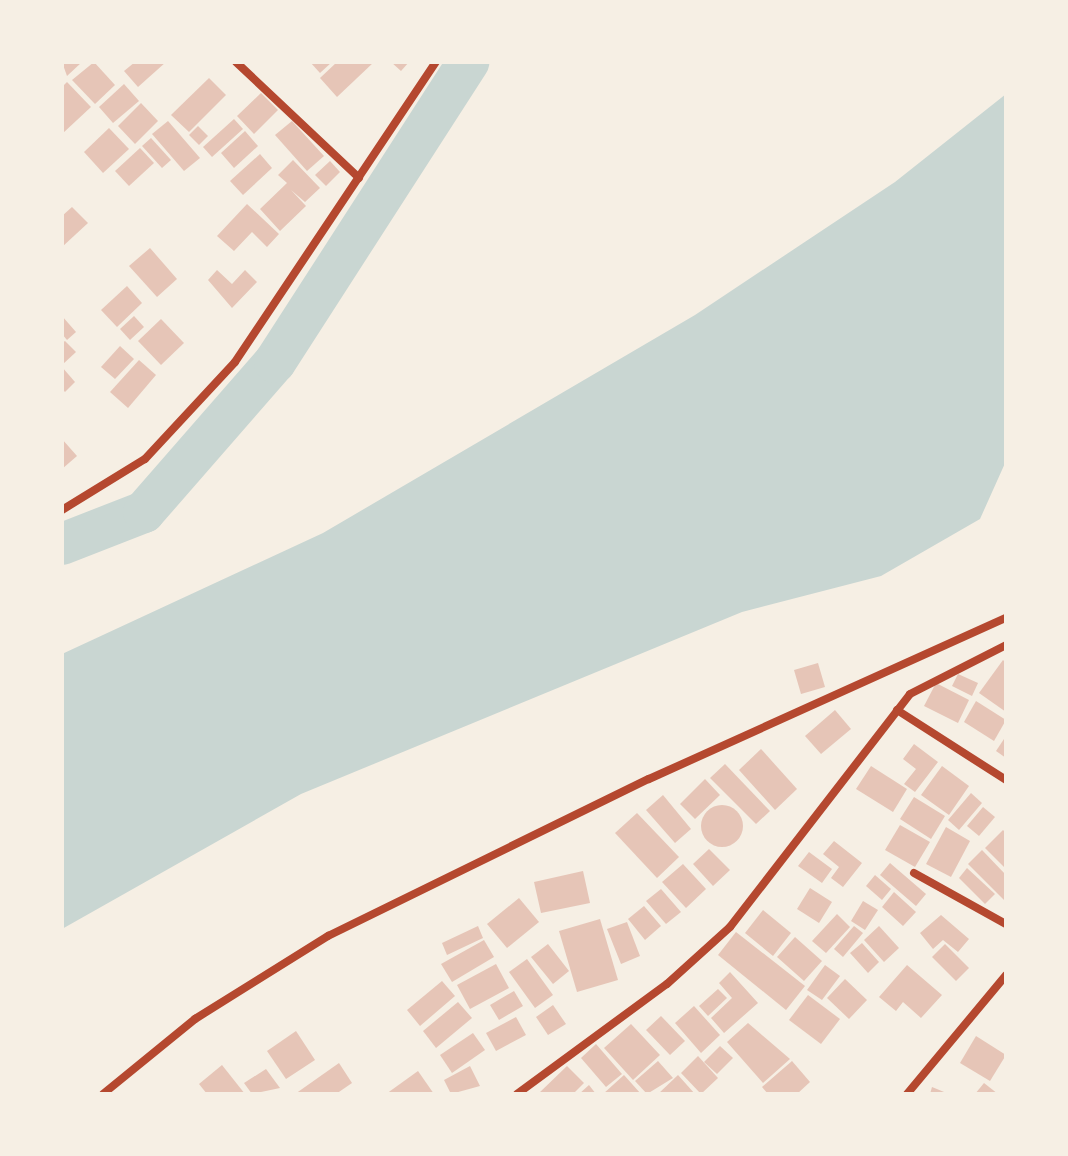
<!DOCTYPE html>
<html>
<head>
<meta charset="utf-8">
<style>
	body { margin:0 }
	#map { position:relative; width:1068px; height:1156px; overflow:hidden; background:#f6efe4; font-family:Lato,sans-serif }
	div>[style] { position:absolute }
	.water>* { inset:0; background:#c9d6d2 }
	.river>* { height:42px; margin:-21px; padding:0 21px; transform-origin:21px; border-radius:21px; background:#c9d6d2 }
	.building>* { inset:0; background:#e6c5b7 }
	.round { border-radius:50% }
	.minor>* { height:8px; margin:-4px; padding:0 4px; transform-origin:4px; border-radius:4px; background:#b5482f }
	span { translate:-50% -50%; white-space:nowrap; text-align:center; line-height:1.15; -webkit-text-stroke:8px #f6efe4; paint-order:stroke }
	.frame { position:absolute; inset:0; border:64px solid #f6efe4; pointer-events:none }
</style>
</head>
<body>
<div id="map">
	<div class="water">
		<i style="clip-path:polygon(1006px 94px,1006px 461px,980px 519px,881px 576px,742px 612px,301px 794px,62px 929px,62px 654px,323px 533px,695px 315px,895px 182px)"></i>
	</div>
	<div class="river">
		<i style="left:62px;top:544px;width:88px;rotate:-21.3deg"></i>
		<i style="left:144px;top:512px;width:199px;rotate:-48.9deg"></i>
		<i style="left:275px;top:362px;width:357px;rotate:-57.2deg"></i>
	</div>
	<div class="building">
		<i style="clip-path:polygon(62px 62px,82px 62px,67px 76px)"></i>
		<i style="clip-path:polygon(94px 62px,115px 85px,95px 104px,72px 80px)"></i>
		<i style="clip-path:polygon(135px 62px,166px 62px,138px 87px,124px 71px)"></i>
		<i style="clip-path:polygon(310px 62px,332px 62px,320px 73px)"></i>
		<i style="clip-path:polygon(337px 62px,374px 62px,337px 97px,320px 78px)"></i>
		<i style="clip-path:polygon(391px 62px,409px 62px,401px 71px)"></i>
		<i style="clip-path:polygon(209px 78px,226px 95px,189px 132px,171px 115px)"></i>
		<i style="clip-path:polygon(67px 82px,91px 107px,62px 134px,62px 87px)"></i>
		<i style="clip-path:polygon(124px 84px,139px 101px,113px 123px,99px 107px)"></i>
		<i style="clip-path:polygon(261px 93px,278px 110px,254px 134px,237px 116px)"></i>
		<i style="clip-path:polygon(141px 103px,158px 121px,135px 144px,118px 126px)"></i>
		<i style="clip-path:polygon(234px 119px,243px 129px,212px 157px,203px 147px)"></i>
		<i style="clip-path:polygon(168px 121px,200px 158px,184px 171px,152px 134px)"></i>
		<i style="clip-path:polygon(292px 121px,324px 156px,307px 171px,275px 135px)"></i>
		<i style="clip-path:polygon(198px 126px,208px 136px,199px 145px,189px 135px)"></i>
		<i style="clip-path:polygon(109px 128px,129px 149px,103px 173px,84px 152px)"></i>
		<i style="clip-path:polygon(245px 131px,258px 146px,234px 168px,221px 153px)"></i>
		<i style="clip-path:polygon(151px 138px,171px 160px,162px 168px,142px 146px)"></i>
		<i style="clip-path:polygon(140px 148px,154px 163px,129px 186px,115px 171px)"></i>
		<i style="clip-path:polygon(260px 154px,272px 168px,243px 195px,230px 181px)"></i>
		<i style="clip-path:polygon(293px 160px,320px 188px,305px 202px,291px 190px,306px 206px,280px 231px,260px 209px,287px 183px,278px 175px)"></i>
		<i style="clip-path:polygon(330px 161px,340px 172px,326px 186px,315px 175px)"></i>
		<i style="clip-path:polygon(247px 204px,279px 234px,267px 247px,252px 232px,234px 251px,217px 236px)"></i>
		<i style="clip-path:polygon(72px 207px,88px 223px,62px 247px,62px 216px)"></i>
		<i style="clip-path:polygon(150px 248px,177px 279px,157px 297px,129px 266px)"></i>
		<i style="clip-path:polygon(217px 270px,232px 284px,245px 270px,257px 282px,232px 308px,208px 280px)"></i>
		<i style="clip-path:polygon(127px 286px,142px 303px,117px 327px,101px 310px)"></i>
		<i style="clip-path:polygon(62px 316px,76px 332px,67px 340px,62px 334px)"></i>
		<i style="clip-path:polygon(134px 316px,144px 327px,130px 340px,120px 329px)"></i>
		<i style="clip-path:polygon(161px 319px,184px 343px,161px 365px,138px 341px)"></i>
		<i style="clip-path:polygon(65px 341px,76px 352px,62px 365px,62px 343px)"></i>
		<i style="clip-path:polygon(120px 346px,134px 359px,115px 379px,101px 367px)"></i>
		<i style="clip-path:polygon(139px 360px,156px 375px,128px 408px,110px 392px)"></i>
		<i style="clip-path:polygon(62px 367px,75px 382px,65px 392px,62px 389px)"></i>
		<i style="clip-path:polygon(62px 439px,77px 456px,62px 469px)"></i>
		<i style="clip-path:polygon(1003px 660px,1006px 663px,1006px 712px,979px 693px)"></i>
		<i style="clip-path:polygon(818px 663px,825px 687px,801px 694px,794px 670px)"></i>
		<i style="clip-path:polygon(958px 674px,978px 683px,972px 696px,952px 686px)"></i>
		<i style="clip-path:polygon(936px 683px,969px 700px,958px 723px,924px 706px)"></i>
		<i style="clip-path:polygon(976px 701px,1006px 720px,994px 741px,964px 722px)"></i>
		<i style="clip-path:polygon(835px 710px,851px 729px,821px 754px,805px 736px)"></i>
		<i style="clip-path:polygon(1006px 736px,1006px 758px,996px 751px)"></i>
		<i style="clip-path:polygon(914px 744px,938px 762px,915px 792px,904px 784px,916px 769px,903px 759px)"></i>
		<i style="clip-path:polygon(761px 749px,797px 789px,775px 810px,739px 770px)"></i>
		<i style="clip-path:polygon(725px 764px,770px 811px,756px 824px,710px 778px)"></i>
		<i style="clip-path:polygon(871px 766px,907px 789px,893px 812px,856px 789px)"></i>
		<i style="clip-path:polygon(942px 766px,969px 786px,949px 815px,921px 795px)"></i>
		<i style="clip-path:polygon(705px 779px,720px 795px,695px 819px,680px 804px)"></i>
		<i style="clip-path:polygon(971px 793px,982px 803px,959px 830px,948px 820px)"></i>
		<i style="clip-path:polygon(663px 795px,691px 829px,675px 843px,646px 810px)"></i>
		<i style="clip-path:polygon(914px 797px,945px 816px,931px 839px,900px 819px)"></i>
		<i class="round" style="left:701px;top:805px;width:42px;height:42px"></i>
		<i style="clip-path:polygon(983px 807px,995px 817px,979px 836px,967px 826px)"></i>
		<i style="clip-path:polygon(637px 813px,679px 857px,657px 878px,615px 833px)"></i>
		<i style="clip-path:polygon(900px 825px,930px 842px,915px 867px,885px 850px)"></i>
		<i style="clip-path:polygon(946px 827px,970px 841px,951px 877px,926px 864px)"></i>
		<i style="clip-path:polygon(1003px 830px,1006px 833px,1006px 869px,985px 848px)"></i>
		<i style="clip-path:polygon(834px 841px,862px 863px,843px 887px,831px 878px,839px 867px,823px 854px)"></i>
		<i style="clip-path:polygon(709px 849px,730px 870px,713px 886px,693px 864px)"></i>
		<i style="clip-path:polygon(982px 850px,1006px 875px,1006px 902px,968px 864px)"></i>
		<i style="clip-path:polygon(809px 852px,832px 869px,822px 883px,798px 866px)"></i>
		<i style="clip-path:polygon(890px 863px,926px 894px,916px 906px,880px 875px)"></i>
		<i style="clip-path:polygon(683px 864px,706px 889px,686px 908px,662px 882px)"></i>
		<i style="clip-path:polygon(967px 868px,995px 894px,985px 904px,959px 878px)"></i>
		<i style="clip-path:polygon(583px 871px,590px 903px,541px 913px,534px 882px)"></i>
		<i style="clip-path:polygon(875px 875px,891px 889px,882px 900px,866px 886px)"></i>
		<i style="clip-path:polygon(810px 888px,832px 902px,819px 923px,797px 909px)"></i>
		<i style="clip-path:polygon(661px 889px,681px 912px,666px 924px,646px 901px)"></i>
		<i style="clip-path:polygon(894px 892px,916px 912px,903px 926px,882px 907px)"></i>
		<i style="clip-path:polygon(519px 898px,539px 922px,507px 948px,487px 924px)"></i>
		<i style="clip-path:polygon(863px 901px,878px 910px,865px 930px,851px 921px)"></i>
		<i style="clip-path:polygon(644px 906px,661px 926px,645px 940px,628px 919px)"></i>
		<i style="clip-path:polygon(763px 910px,791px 933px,773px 956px,745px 933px)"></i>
		<i style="clip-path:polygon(837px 914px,850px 927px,826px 953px,812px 941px)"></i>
		<i style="clip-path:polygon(941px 915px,969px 939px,958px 952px,943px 940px,933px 949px,920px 933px)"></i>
		<i style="clip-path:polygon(600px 919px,618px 980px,577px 992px,559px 931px)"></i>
		<i style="clip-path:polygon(627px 922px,640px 956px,621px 964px,607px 929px)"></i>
		<i style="clip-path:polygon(478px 926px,483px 938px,447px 955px,442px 943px)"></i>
		<i style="clip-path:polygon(854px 926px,863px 933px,843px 957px,834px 949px)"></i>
		<i style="clip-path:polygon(879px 926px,899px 948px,884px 962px,864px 940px)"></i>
		<i style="clip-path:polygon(736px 932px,805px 986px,786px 1010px,718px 955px)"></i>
		<i style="clip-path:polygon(795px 937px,822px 961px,804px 981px,777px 957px)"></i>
		<i style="clip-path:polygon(484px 940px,494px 957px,452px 982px,441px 964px)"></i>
		<i style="clip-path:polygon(862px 943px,879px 962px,868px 973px,850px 953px)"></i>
		<i style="clip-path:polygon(548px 944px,569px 971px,553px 984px,531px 957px)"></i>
		<i style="clip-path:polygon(945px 944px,969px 968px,956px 981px,932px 957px)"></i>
		<i style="clip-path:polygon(527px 959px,553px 995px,535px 1008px,509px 972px)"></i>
		<i style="clip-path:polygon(496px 964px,509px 988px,470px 1009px,457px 985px)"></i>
		<i style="clip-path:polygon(825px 965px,840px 976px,822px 1000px,807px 990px)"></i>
		<i style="clip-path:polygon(907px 965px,942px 995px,921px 1018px,903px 1002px,896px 1011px,879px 997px)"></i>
		<i style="clip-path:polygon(730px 972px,758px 1003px,724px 1033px,711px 1018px,732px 998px,719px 983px)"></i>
		<i style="clip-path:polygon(845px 979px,867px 1000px,849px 1019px,827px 998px)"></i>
		<i style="clip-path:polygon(442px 981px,455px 996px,420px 1026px,407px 1010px)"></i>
		<i style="clip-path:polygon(718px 989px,727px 998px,708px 1016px,699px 1006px)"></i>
		<i style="clip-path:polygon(514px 991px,523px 1006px,499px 1020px,490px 1005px)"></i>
		<i style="clip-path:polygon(808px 995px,840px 1019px,821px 1044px,789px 1020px)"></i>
		<i style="clip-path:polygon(458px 1002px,472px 1018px,436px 1048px,423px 1031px)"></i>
		<i style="clip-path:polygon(553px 1005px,566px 1024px,548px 1035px,536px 1017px)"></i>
		<i style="clip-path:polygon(694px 1006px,720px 1035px,701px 1053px,675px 1023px)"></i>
		<i style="clip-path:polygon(661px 1016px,685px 1041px,670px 1055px,646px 1030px)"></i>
		<i style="clip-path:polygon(516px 1017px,526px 1035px,496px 1051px,486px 1033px)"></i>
		<i style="clip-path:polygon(748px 1023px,790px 1059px,763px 1083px,727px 1042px)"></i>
		<i style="clip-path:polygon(631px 1024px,660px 1055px,633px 1080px,604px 1048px)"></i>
		<i style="clip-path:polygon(296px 1031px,315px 1060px,286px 1079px,267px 1051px)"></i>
		<i style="clip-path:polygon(473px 1033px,485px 1050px,452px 1073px,440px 1055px)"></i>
		<i style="clip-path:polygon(976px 1036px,1006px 1055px,990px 1081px,960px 1063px)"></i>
		<i style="clip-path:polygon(596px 1044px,622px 1074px,606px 1087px,581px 1058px)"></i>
		<i style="clip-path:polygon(720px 1046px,733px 1058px,717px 1074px,704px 1062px)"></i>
		<i style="clip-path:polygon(698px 1056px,718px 1078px,701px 1094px,681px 1073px)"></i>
		<i style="clip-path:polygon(658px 1061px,673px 1078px,647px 1094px,635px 1081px)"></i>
		<i style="clip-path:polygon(792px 1061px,810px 1082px,797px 1094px,768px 1094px,762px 1087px)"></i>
		<i style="clip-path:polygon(339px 1063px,352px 1083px,336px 1094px,295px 1094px)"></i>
		<i style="clip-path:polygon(222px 1065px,245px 1094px,207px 1094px,199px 1084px)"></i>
		<i style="clip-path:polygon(470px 1066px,480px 1086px,451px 1094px,444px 1080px)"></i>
		<i style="clip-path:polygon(567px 1066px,584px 1083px,573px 1094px,538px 1094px)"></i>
		<i style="clip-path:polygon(266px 1069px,280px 1088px,252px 1094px,244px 1083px)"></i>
		<i style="clip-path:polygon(418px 1071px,434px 1094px,386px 1094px)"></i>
		<i style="clip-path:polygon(624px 1075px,641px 1094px,603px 1094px)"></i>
		<i style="clip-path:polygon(678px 1075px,695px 1094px,658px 1094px)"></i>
		<i style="clip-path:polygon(984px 1083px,998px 1094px,975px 1094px)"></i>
		<i style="clip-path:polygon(589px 1085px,596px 1094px,579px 1094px)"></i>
		<i style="clip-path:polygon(932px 1087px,949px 1094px,930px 1094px)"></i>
	</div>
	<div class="minor">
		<i style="left:236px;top:62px;width:169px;rotate:43.3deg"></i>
		<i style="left:62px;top:510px;width:97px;rotate:-31.6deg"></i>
		<i style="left:145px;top:459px;width:132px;rotate:-47.1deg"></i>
		<i style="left:235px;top:362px;width:361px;rotate:-56.2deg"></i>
		<i style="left:897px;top:710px;width:130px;rotate:32.7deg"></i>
		<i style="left:914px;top:873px;width:105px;rotate:29deg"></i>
		<i style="left:103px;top:1094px;width:119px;rotate:-39.2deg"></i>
		<i style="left:195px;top:1019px;width:157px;rotate:-32deg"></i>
		<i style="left:328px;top:936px;width:357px;rotate:-26.1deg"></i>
		<i style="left:649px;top:779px;width:392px;rotate:-24.3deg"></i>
		<i style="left:517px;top:1094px;width:186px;rotate:-36.3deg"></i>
		<i style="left:667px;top:984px;width:85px;rotate:-42.1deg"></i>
		<i style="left:730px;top:927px;width:294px;rotate:-52.3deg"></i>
		<i style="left:910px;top:694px;width:108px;rotate:-27deg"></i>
		<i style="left:907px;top:1094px;width:155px;rotate:-50.2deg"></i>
	</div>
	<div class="frame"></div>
</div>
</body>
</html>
